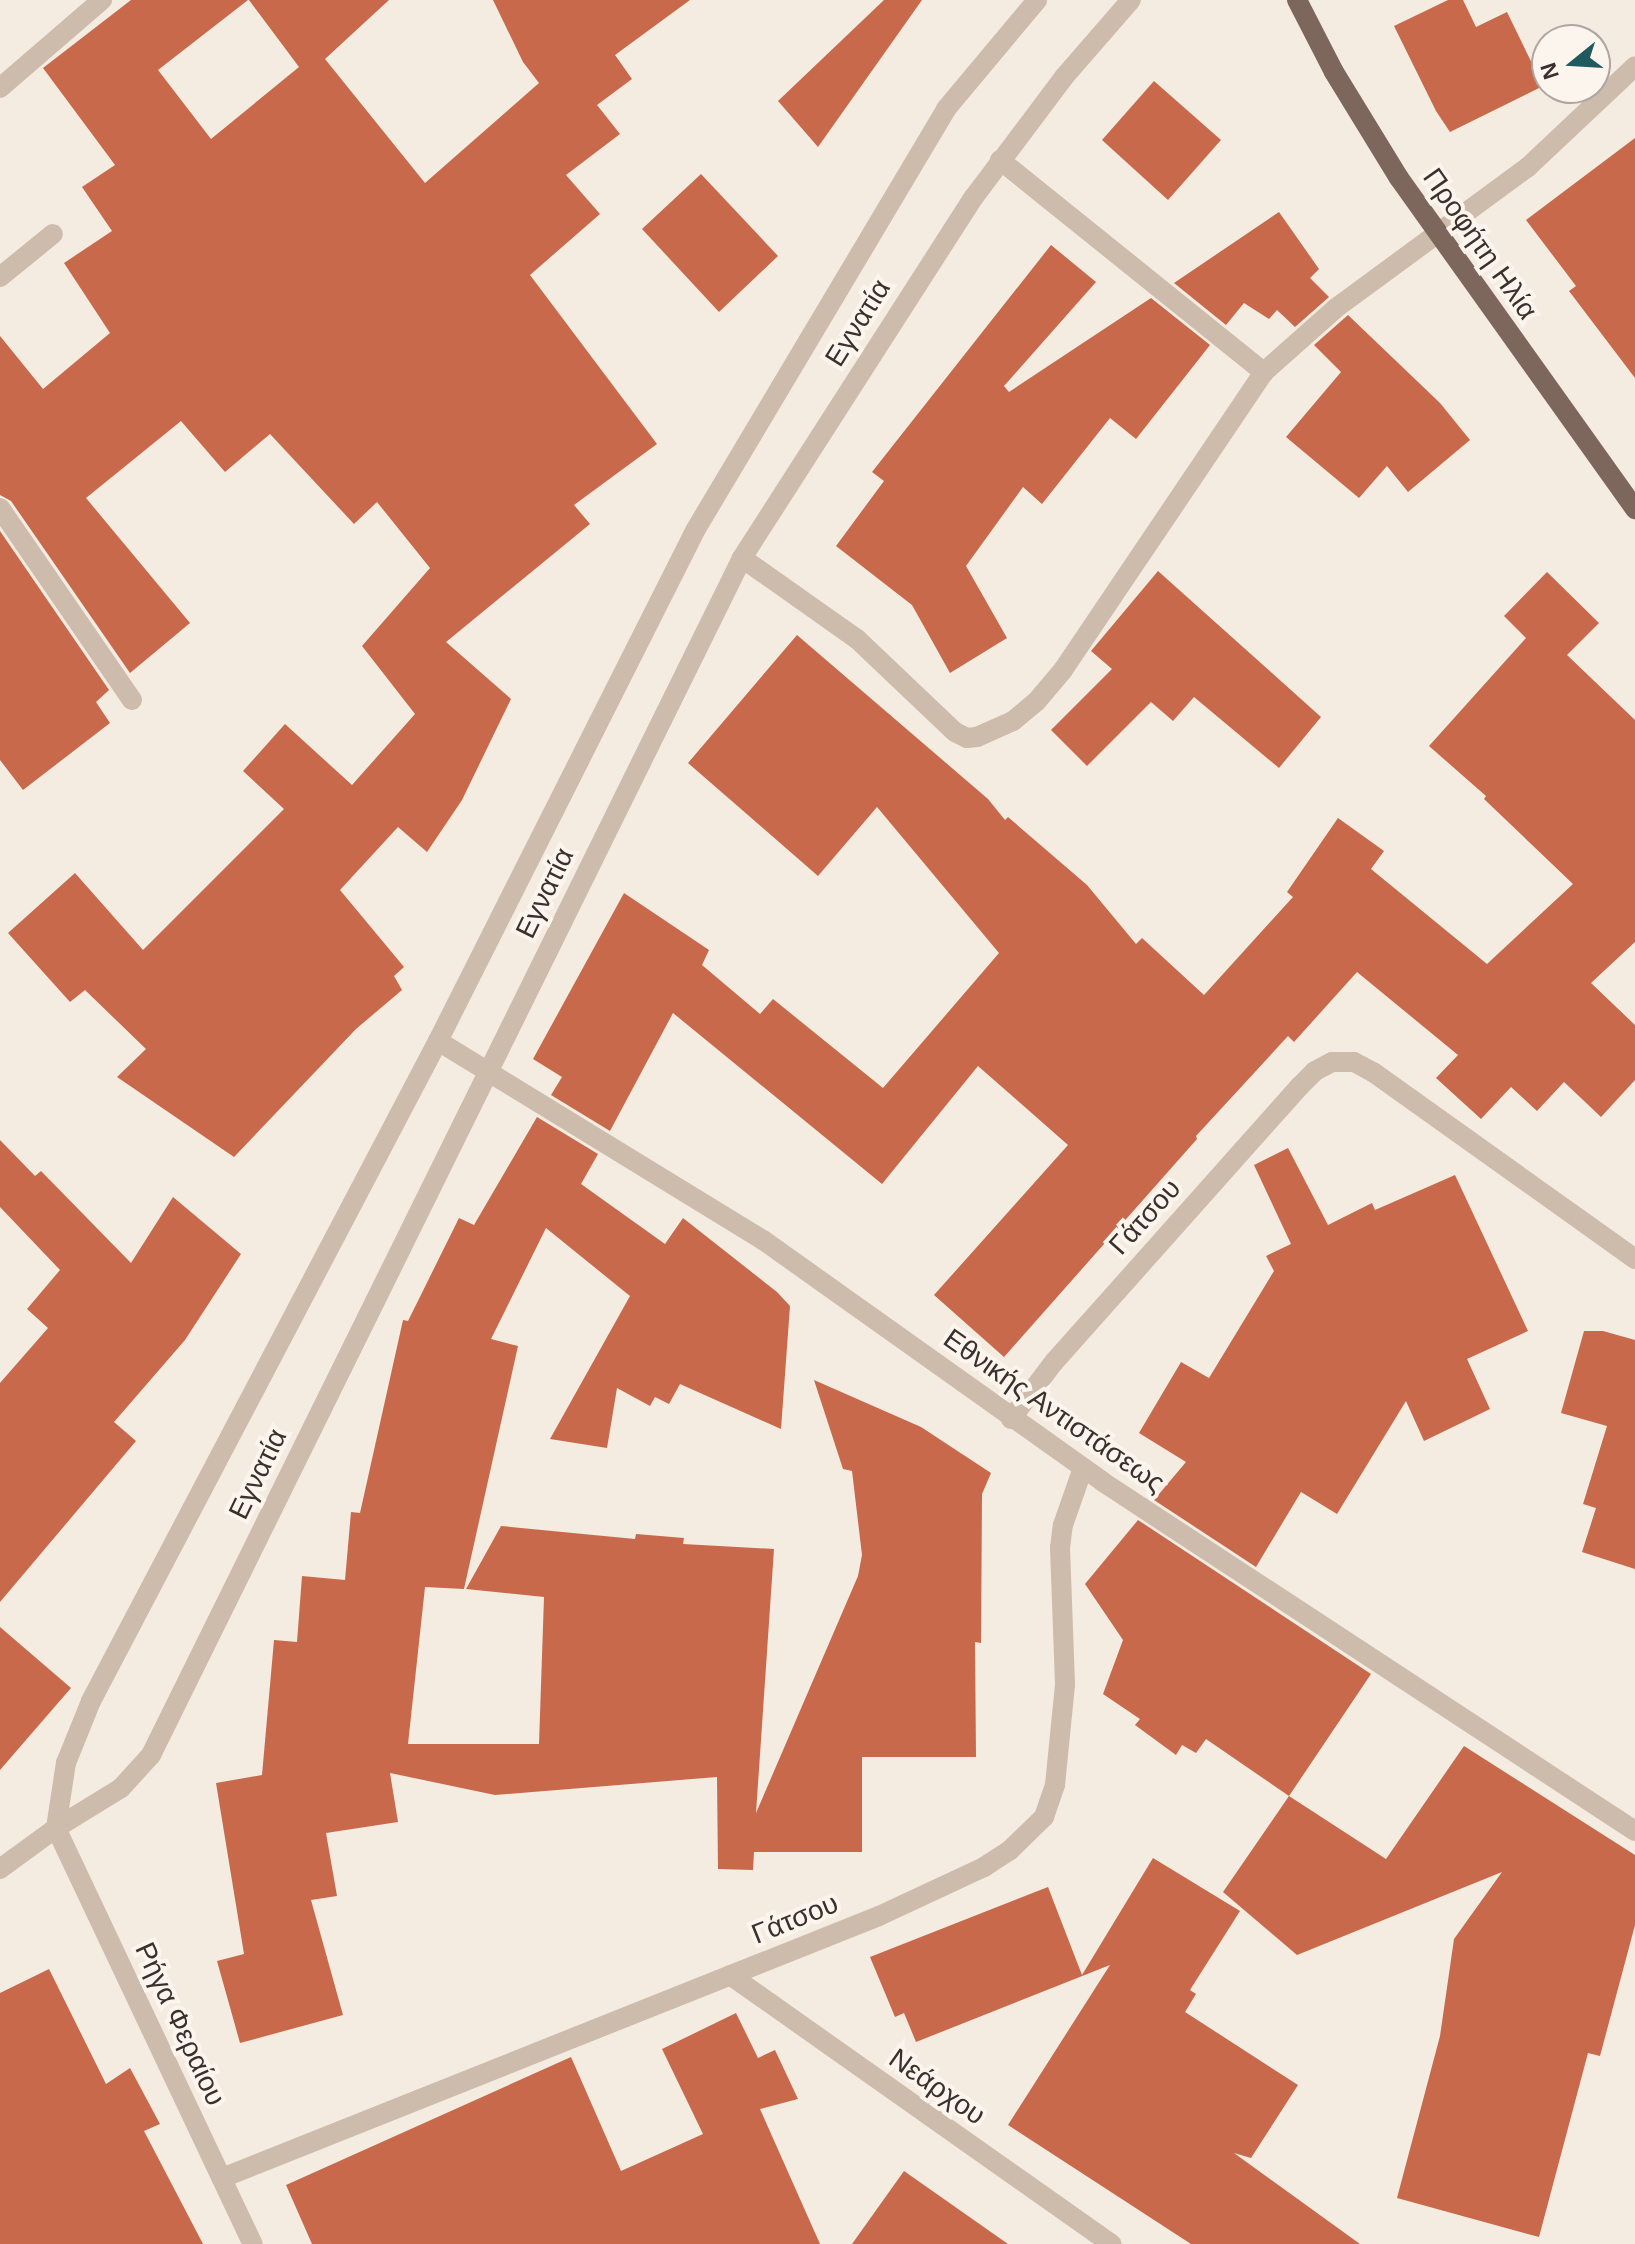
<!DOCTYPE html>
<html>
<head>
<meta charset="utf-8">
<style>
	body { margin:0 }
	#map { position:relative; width:1635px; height:2244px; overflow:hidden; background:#f4ebe1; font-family:Helvetica,sans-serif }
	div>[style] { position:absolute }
	.building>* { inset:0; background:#c8694b }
	.minor>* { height:20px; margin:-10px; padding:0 10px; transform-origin:10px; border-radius:10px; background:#cdbbac }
	.major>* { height:20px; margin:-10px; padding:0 10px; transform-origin:10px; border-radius:10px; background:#7d675c }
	span { translate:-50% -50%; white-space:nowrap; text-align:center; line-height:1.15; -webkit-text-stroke:8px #fbf5ee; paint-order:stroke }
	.street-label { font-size:28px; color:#3b302b }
	.north { position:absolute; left:1531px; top:24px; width:80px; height:80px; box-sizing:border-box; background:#fbf5ee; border:2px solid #aea6a0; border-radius:50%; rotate:252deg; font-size:22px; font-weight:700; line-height:32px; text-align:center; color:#3b302b }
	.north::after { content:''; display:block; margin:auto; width:28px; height:36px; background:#1f5a5e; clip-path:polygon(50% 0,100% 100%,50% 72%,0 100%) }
</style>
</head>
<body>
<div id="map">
	<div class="building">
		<i style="clip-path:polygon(131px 0,248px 0,158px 70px,211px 139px,299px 67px,249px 0,389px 0,325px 59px,425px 183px,539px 83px,523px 62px,493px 0,690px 0,615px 55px,632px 79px,597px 105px,620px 134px,566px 175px,600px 214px,530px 275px,657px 444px,574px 505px,590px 524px,446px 642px,511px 699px,462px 800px,427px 852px,398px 827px,340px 890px,404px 967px,394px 976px,402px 990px,356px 1029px,234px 1157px,117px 1077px,146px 1049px,85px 990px,70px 1002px,8px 933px,75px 873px,143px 950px,284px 809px,243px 771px,285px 724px,352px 785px,415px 714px,362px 646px,430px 568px,377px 502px,354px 524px,270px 434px,225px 472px,181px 421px,86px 498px,190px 623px,130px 673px,11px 501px,0 495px,0 336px,43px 389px,110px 333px,64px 263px,112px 231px,82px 187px,115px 165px,43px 68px)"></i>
		<i style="clip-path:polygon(884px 0,922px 0,818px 147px,778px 101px)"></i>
		<i style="clip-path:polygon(1448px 0,1463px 0,1476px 27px,1507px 12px,1543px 86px,1450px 132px,1436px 111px,1394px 26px)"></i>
		<i style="clip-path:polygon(1154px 81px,1221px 140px,1168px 200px,1102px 140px)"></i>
		<i style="clip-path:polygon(1635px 138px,1635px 378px,1569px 291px,1576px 286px,1526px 220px)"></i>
		<i style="clip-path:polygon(701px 174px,778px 256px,719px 312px,642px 229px)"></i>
		<i style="clip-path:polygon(1279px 212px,1319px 269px,1310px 278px,1329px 297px,1295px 327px,1277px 310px,1269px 319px,1244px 303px,1226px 325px,1174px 283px)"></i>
		<i style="clip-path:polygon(1051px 245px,1096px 282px,1004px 386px,1009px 392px,1151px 298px,1210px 345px,1136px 439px,1110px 418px,1042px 504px,1023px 487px,966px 566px,1007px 638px,950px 673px,912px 605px,836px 546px,884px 481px,872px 472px)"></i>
		<i style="clip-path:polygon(1348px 315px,1440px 403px,1470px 440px,1408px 492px,1387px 466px,1359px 498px,1286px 437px,1341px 372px,1314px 345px)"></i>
		<i style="clip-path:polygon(0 531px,109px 690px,96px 702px,110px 723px,23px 790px,0 760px)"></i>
		<i style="clip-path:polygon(1158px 571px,1321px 717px,1279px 768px,1194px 697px,1173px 721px,1151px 702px,1087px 766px,1051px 730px,1112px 669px,1091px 651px)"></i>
		<i style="clip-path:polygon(1547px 572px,1599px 623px,1567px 655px,1635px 720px,1635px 942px,1591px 983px,1635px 1025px,1635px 1080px,1601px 1117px,1564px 1082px,1537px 1111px,1511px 1087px,1481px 1119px,1436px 1078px,1458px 1055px,1357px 972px,1294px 1042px,1288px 1036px,1196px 1136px,1197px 1139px,1004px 1357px,934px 1295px,1068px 1145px,978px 1066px,882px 1184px,673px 1013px,610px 1131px,551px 1095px,562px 1077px,533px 1059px,624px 893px,709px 950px,702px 965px,760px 1014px,773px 999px,883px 1088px,999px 953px,877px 807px,818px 876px,688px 763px,797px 635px,988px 799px,1005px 820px,1008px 817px,1087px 885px,1136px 944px,1142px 938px,1204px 995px,1293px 897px,1287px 892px,1338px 818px,1384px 851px,1371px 869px,1487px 964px,1573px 884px,1484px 799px,1486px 796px,1429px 746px,1526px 638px,1504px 616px)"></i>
		<i style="clip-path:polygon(537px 1117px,598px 1154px,581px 1184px,665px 1244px,683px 1218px,777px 1292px,790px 1306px,781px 1429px,680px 1384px,669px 1404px,655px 1397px,650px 1406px,617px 1388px,607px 1448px,550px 1439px,630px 1296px,546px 1228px,491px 1339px,518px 1346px,464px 1589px,425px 1587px,408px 1744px,539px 1744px,544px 1597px,466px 1589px,501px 1526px,635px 1539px,636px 1534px,684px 1538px,683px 1544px,774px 1549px,756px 1813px,858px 1576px,862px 1555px,852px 1471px,843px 1469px,814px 1380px,921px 1427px,991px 1473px,982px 1494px,981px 1643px,975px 1642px,976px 1757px,862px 1757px,862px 1852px,754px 1852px,753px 1870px,718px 1869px,717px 1777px,495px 1795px,390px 1773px,398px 1822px,326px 1833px,337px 1896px,311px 1900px,343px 2015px,240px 2043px,217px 1961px,244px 1954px,216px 1783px,262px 1775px,274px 1640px,297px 1642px,302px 1576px,345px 1580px,351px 1512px,360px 1513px,403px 1320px,408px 1321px,459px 1218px,474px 1225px)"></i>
		<i style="clip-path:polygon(0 1140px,35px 1176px,41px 1171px,131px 1263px,173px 1197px,241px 1254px,185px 1340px,114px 1422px,136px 1441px,0 1602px,0 1383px,48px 1328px,27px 1309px,60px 1270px,0 1207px)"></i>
		<i style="clip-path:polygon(1288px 1148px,1328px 1225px,1372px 1203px,1375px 1210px,1455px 1175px,1528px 1331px,1467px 1359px,1490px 1409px,1424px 1441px,1406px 1401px,1337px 1514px,1301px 1492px,1256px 1567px,1154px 1500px,1186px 1462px,1139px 1433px,1181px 1362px,1209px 1378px,1274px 1271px,1266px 1256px,1291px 1244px,1254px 1165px)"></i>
		<i style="clip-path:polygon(1584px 1331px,1603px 1331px,1635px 1340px,1635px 1569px,1582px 1552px,1596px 1508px,1583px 1504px,1607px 1426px,1561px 1413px)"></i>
		<i style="clip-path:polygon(1138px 1520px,1371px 1674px,1289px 1796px,1206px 1739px,1196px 1753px,1182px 1745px,1176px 1755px,1135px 1725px,1140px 1719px,1103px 1694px,1123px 1640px,1085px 1584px)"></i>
		<i style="clip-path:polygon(0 1627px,71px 1688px,0 1770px)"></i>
		<i style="clip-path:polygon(1464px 1746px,1635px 1855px,1635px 1925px,1600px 2056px,1588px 2053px,1539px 2237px,1397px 2198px,1440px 2036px,1454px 1939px,1502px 1872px,1297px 1955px,1223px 1892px,1289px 1796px,1386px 1859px)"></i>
		<i style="clip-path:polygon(1153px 1858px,1240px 1911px,1190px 1990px,1196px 1994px,1185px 2012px,1298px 2085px,1251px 2158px,1234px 2153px,1360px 2244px,1191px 2244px,1008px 2125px,1110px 1965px,916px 2042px,904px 2013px,895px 2017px,870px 1957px,1048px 1887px,1082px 1975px)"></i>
		<i style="clip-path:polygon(49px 1969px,106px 2084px,130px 2068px,160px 2124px,144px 2131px,203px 2244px,0 2244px,0 1993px)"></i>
		<i style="clip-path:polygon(736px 2013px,758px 2058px,775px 2050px,798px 2099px,760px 2109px,820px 2244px,312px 2244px,286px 2185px,571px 2057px,621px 2171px,703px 2134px,662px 2049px)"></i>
		<i style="clip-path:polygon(904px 2171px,1008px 2244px,852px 2244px)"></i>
	</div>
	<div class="minor">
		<i style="left:0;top:88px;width:135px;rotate:-40.8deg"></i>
		<i style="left:1000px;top:160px;width:339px;rotate:38.8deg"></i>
		<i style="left:0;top:277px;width:68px;rotate:-39.1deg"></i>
		<i style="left:0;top:508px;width:233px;rotate:55.5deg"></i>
		<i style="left:742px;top:558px;width:141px;rotate:35.2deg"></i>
		<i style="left:857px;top:639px;width:135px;rotate:43.5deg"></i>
		<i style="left:955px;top:732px;width:13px;rotate:27deg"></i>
		<i style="left:967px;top:738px;width:10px;rotate:-6deg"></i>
		<i style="left:977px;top:737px;width:39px;rotate:-24deg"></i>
		<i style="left:1013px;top:721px;width:30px;rotate:-40deg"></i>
		<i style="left:1036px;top:702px;width:42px;rotate:-49.8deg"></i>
		<i style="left:1063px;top:670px;width:359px;rotate:-56deg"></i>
		<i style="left:1264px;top:372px;width:96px;rotate:-41.6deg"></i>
		<i style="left:1336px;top:308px;width:238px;rotate:-36.3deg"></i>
		<i style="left:1528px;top:167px;width:147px;rotate:-43.3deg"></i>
		<i style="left:438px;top:1041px;width:381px;rotate:31.5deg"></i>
		<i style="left:763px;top:1240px;width:417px;rotate:35.4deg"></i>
		<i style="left:1103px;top:1482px;width:636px;rotate:33.27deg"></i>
		<i style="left:1011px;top:1419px;width:71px;rotate:-53deg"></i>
		<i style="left:1054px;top:1362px;width:370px;rotate:-48.3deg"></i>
		<i style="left:1300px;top:1086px;width:21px;rotate:-45deg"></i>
		<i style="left:1315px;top:1071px;width:19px;rotate:-28deg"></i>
		<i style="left:1332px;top:1062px;width:22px"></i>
		<i style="left:1354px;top:1062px;width:21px;rotate:28deg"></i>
		<i style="left:1373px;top:1072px;width:322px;rotate:35.5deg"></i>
		<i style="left:56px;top:1828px;width:66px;rotate:-81.3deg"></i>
		<i style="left:66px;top:1763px;width:67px;rotate:-68deg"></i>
		<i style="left:91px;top:1701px;width:746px;rotate:-62.27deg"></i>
		<i style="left:438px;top:1041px;width:573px;rotate:-63.26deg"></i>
		<i style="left:696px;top:529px;width:489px;rotate:-59.2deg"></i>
		<i style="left:946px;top:109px;width:142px;rotate:-50.1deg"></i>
		<i style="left:56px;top:1828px;width:460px;rotate:64.7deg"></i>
		<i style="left:0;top:1869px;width:69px;rotate:-36.2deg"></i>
		<i style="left:56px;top:1828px;width:76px;rotate:-31.6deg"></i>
		<i style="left:121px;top:1788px;width:45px;rotate:-47.7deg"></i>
		<i style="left:151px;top:1755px;width:1335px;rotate:-63.72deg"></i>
		<i style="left:742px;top:558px;width:429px;rotate:-57.3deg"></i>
		<i style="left:974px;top:197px;width:150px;rotate:-53.1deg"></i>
		<i style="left:1064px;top:77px;width:102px;rotate:-49deg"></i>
		<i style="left:730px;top:1975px;width:467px;rotate:35.2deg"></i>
		<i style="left:222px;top:2178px;width:707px;rotate:-21.74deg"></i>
		<i style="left:879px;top:1916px;width:116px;rotate:-25deg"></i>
		<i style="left:984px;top:1867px;width:30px;rotate:-33deg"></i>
		<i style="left:1009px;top:1851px;width:49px;rotate:-44.2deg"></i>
		<i style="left:1044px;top:1817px;width:34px;rotate:-71deg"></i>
		<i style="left:1055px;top:1785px;width:101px;rotate:-84.3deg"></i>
		<i style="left:1065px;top:1684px;width:136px;rotate:-92.1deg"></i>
		<i style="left:1060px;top:1548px;width:23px;rotate:-83deg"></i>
		<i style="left:1063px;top:1525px;width:60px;rotate:-70.7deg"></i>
	</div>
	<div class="major">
		<i style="left:1297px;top:0;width:81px;rotate:62.8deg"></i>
		<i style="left:1334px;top:72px;width:124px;rotate:58.5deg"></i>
		<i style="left:1399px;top:178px;width:407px;rotate:54.5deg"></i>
	</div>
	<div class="street-label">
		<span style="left:1480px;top:244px;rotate:55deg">Προφήτη Ηλία</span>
		<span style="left:858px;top:323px;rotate:-58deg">Εγνατία</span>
		<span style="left:545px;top:893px;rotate:-64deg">Εγνατία</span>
		<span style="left:1145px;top:1217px;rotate:-48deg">Γάτσου</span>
		<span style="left:1054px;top:1411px;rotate:35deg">Εθνικής Αντιστάσεως</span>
		<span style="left:258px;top:1474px;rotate:-64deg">Εγνατία</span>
		<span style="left:795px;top:1919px;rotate:-22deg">Γάτσου</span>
		<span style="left:180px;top:2024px;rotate:65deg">Ρήγα Φεραίου</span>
		<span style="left:937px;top:2087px;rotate:35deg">Νεάρχου</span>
	</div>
	<div class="north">N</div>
</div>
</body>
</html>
